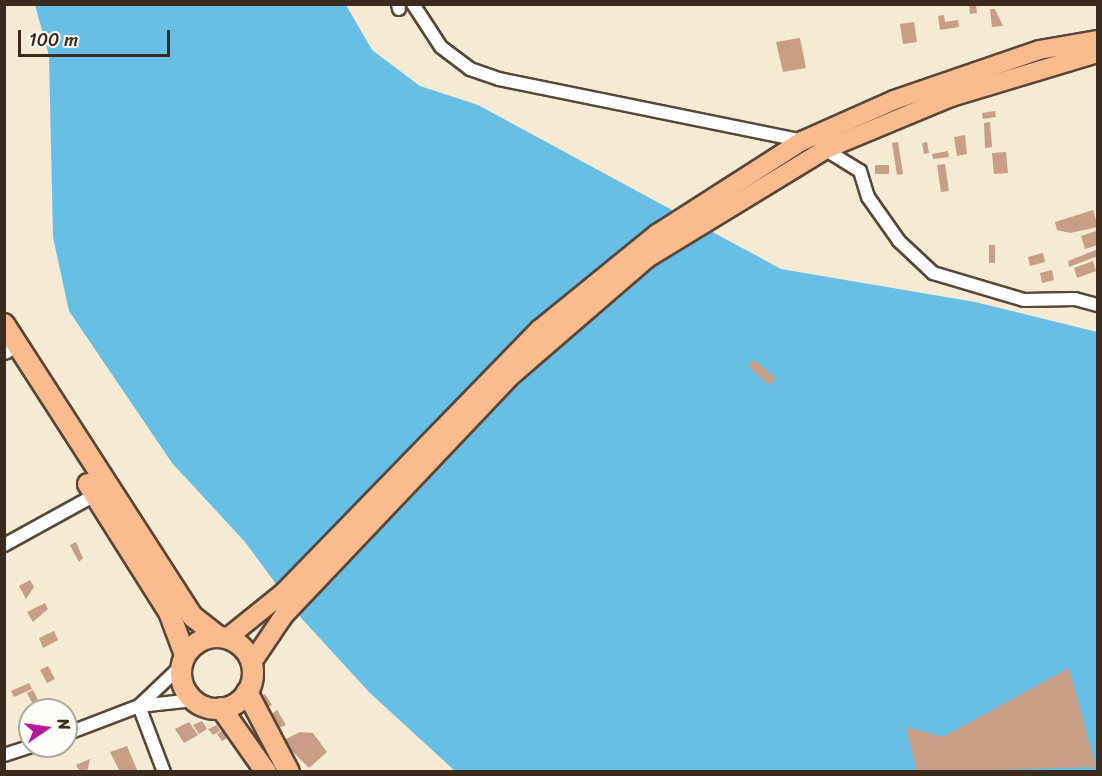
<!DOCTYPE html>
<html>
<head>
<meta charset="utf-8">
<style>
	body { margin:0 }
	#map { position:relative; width:1102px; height:776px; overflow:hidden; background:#f5ead4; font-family:Sriracha,sans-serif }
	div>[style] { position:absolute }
	.water>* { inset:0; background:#68bfe5 }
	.building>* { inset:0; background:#c89e86 }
	.roads { filter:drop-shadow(2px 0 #574739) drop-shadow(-2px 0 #574739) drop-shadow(0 2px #574739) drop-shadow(0 -2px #574739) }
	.minor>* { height:12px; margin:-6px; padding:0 6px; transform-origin:6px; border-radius:6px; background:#fff }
	.primary>* { height:18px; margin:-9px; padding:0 9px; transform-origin:9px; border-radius:9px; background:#fbbb8c }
	.trunk>* { height:20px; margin:-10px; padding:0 10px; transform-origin:10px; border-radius:10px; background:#fbbb8c }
	.trunk>.ring { margin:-10px; padding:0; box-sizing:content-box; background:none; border:20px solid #fbbb8c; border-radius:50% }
	span { translate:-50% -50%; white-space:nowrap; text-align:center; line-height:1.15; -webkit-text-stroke:6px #fdfcf7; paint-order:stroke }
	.frame { position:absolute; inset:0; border:6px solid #3b2a1e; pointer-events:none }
	.north { position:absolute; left:18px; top:698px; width:60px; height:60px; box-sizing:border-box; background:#fdfcf7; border:2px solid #afa8a0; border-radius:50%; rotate:77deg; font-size:16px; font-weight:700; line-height:24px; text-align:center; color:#3b2a1e }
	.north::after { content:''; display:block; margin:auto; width:21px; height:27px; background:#b5179e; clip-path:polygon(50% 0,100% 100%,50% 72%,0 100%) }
	.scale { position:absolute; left:18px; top:30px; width:152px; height:27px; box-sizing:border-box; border:3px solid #3b2a1e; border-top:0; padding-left:8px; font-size:18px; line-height:21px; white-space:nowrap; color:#3b2a1e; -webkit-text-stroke:4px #fdfcf7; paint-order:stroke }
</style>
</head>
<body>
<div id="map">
	<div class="water">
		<i style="clip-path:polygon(35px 5px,346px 5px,372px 50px,420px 86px,478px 105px,781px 269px,975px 302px,1097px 332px,1097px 771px,455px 771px,370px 693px,302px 619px,245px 542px,172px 463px,69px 311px,53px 237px,49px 56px)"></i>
	</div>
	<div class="building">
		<i style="clip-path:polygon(969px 4px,976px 4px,977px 13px,970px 14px)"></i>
		<i style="clip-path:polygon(990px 9px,995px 9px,1003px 26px,992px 27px)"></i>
		<i style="clip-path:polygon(944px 15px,945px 22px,958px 20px,959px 27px,940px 30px,938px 16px)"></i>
		<i style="clip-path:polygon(914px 22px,917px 42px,903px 44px,900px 24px)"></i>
		<i style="clip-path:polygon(800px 38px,806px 68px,783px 72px,776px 42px)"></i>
		<i style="clip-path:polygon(995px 111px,996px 117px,983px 119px,982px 113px)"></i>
		<i style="clip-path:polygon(990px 122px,992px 147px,985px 148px,984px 123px)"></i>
		<i style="clip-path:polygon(965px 135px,967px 154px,957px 156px,954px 137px)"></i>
		<i style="clip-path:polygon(898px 142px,903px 174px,897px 175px,892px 143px)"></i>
		<i style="clip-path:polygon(927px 142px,929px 153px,924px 154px,922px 143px)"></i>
		<i style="clip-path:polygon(948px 151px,949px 157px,933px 159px,932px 154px)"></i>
		<i style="clip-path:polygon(1006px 152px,1008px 173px,994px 174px,992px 153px)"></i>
		<i style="clip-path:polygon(945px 164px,949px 191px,941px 192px,937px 165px)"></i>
		<i style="clip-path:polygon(875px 165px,889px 165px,889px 174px,875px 174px)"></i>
		<i style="clip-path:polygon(1093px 210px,1098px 227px,1070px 233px,1057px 230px,1055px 222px)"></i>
		<i style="clip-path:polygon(1096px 231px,1098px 245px,1085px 249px,1081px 236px)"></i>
		<i style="clip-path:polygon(989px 245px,995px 245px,995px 263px,989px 263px)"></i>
		<i style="clip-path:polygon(1098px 249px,1098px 256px,1069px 267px,1068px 261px)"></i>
		<i style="clip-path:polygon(1043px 253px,1045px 262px,1030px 266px,1028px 257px)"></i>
		<i style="clip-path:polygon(1093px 261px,1096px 271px,1077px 278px,1074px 268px)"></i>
		<i style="clip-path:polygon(1052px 270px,1054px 280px,1042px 283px,1040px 273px)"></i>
		<i style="clip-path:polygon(754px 360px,776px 378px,769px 385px,748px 366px)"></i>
		<i style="clip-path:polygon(76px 542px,83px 558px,79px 562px,70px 545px)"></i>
		<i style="clip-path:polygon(30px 580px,34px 587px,26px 599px,19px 586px)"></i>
		<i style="clip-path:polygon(45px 603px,48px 609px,33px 622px,27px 612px)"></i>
		<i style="clip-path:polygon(54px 631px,58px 640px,43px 648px,39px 638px)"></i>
		<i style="clip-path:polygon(48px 666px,55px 679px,47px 683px,40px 670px)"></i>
		<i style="clip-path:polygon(1069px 668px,1096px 767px,917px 772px,906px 727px,943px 737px)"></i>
		<i style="clip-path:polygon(29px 683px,32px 689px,14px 697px,11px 691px)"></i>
		<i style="clip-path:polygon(33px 690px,38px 700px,32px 703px,27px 693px)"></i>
		<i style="clip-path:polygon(265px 694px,272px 705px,264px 709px,258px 697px)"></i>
		<i style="clip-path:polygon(277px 710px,286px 725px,277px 729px,270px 715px)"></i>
		<i style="clip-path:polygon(202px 721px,207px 729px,199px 734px,193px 725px)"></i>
		<i style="clip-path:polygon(189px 722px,198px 735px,184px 743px,175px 729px)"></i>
		<i style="clip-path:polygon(217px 725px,220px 731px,213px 735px,208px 729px)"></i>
		<i style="clip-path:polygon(225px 729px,229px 737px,222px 741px,217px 734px)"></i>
		<i style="clip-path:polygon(300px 732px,313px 733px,327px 752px,309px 768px,282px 741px)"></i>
		<i style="clip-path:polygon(127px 746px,138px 772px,120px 772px,110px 752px)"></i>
		<i style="clip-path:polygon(90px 759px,87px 772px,80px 772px,76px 765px)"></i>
	</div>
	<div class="roads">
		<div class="minor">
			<i style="left:398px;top:4px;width:5px;rotate:79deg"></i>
			<i style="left:413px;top:4px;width:51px;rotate:56.9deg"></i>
			<i style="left:441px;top:47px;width:36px;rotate:37deg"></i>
			<i style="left:470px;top:69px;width:31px;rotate:19deg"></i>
			<i style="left:499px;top:79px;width:312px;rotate:11.5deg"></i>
			<i style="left:821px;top:147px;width:46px;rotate:31.6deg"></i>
			<i style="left:860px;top:171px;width:27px;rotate:73deg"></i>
			<i style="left:868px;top:197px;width:54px;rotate:54.8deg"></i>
			<i style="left:899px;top:241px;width:47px;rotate:43.3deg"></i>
			<i style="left:933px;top:273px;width:95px;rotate:16.5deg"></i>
			<i style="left:1024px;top:300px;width:51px;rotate:-1.1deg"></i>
			<i style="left:1075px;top:299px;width:24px;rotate:15deg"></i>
			<i style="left:4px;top:353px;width:3px;rotate:-18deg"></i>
			<i style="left:4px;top:545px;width:104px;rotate:-28.8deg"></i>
			<i style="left:139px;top:706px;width:71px;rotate:69.3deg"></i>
			<i style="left:139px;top:706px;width:55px;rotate:-6.2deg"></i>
			<i style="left:66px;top:734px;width:78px;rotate:-21deg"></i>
			<i style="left:139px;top:706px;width:58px;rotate:-43.6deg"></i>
			<i style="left:4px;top:755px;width:28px;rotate:-18deg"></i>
		</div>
		<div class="primary">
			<i style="left:227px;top:638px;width:72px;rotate:-38.8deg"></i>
			<i style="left:283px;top:593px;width:368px;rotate:-45.8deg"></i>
			<i style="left:540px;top:329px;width:151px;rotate:-39.1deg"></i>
			<i style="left:657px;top:234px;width:172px;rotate:-32.7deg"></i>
			<i style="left:802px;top:141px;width:101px;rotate:-24deg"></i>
			<i style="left:894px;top:100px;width:153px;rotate:-19deg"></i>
			<i style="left:1039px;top:50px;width:60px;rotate:-9.6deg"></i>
			<i style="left:251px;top:664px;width:59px;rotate:-56deg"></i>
			<i style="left:284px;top:615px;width:332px;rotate:-46.5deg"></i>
			<i style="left:513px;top:374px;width:176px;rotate:-40.8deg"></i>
			<i style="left:646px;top:259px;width:211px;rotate:-31.4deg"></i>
			<i style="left:826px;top:149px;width:135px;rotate:-22.6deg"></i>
			<i style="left:951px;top:97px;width:153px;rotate:-16.7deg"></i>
		</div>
		<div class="trunk">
			<i style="left:4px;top:324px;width:347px;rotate:57.2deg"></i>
			<i style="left:192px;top:616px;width:34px;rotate:38deg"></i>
			<i style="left:88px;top:484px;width:151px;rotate:57.7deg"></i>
			<i style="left:169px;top:612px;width:46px;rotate:69.6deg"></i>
			<i class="ring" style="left:181px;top:637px;width:52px;height:52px"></i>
			<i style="left:247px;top:692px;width:90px;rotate:62.3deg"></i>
			<i style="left:221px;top:708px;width:78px;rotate:54.9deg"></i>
		</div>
	</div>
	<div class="frame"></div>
	<div class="north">N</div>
	<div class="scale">100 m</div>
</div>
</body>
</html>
